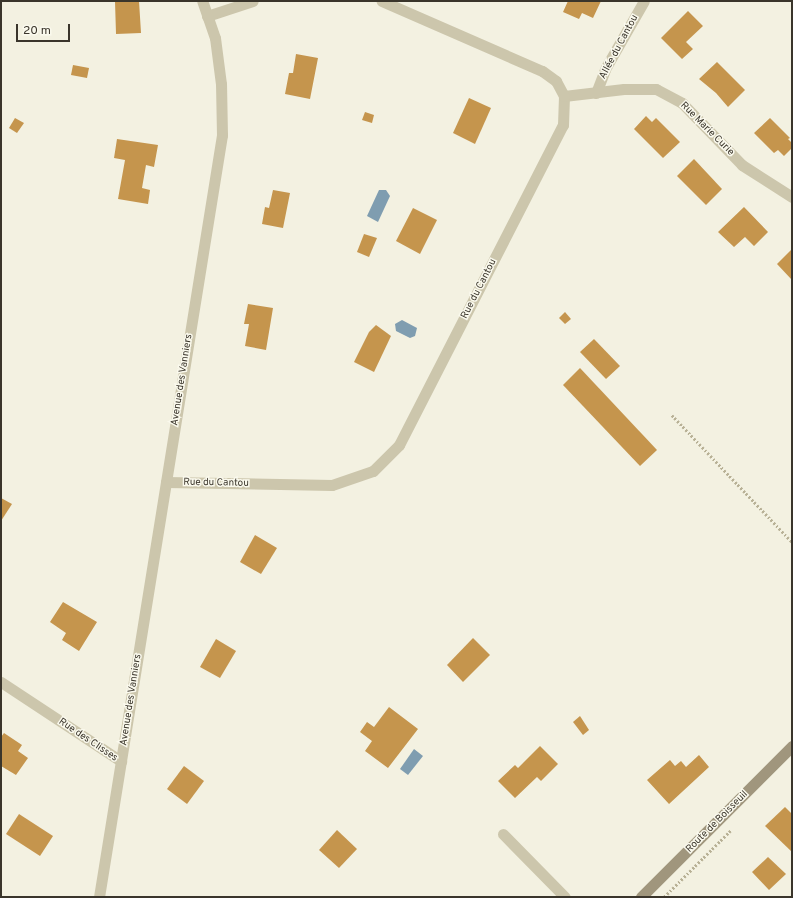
<!DOCTYPE html>
<html>
<head>
<meta charset="utf-8">
<style>
	body { margin:0 }
	#map { position:relative; width:793px; height:898px; overflow:hidden; background:#f3f1e1; font-family:Overpass,sans-serif }
	div>[style] { position:absolute }
	.water>* { inset:0; background:#7f9db0 }
	.building>* { inset:0; background:#c5954d }
	.path>* { height:2.5px; margin-top:-1.25px; transform-origin:0; background:repeating-linear-gradient(90deg,#b8b196 0 2px,transparent 0 4px) }
	.minor>* { height:11px; margin:-5.5px; padding:0 5.5px; transform-origin:5.5px; border-radius:5.5px; background:#ccc6ac }
	.secondary>* { height:11px; margin:-5.5px; padding:0 5.5px; transform-origin:5.5px; border-radius:5.5px; background:#a0967d }
	span { translate:-50% -50%; white-space:nowrap; text-align:center; line-height:1.15; -webkit-text-stroke:3px #faf9ed; paint-order:stroke }
	.street-label { font-size:10px; color:#3a352b }
	.frame { position:absolute; inset:0; border:2px solid #3a352b; pointer-events:none }
	.scale { position:absolute; left:16px; top:24px; width:54px; height:18px; box-sizing:border-box; border:2px solid #3a352b; border-top:0; padding-left:5px; font-size:12px; line-height:14px; white-space:nowrap; color:#3a352b; -webkit-text-stroke:3px #faf9ed; paint-order:stroke }
</style>
</head>
<body>
<div id="map">
	<div class="water">
		<i style="clip-path:polygon(379px 190px,386px 190px,390px 196px,378px 222px,367px 216px)"></i>
		<i style="clip-path:polygon(402px 320px,417px 328px,415px 336px,410px 338px,396px 331px,395px 324px)"></i>
		<i style="clip-path:polygon(414px 749px,423px 756px,408px 775px,400px 769px)"></i>
	</div>
	<div class="building">
		<i style="clip-path:polygon(139px 1px,141px 33px,116px 34px,115px 2px)"></i>
		<i style="clip-path:polygon(568px 1px,601px 1px,593px 18px,582px 13px,579px 19px,563px 12px)"></i>
		<i style="clip-path:polygon(688px 11px,703px 26px,686px 42px,693px 49px,682px 59px,661px 38px)"></i>
		<i style="clip-path:polygon(296px 54px,318px 58px,310px 99px,285px 94px,289px 73px,293px 73px)"></i>
		<i style="clip-path:polygon(717px 62px,745px 90px,728px 107px,716px 93px,699px 79px)"></i>
		<i style="clip-path:polygon(73px 65px,89px 68px,87px 78px,71px 75px)"></i>
		<i style="clip-path:polygon(469px 98px,491px 108px,475px 144px,453px 133px)"></i>
		<i style="clip-path:polygon(365px 112px,374px 115px,372px 123px,362px 120px)"></i>
		<i style="clip-path:polygon(646px 116px,652px 122px,656px 118px,680px 142px,663px 158px,634px 129px)"></i>
		<i style="clip-path:polygon(15px 118px,24px 123px,17px 133px,9px 128px)"></i>
		<i style="clip-path:polygon(770px 118px,790px 138px,788px 139px,792px 143px,792px 148px,784px 156px,778px 150px,774px 153px,754px 133px)"></i>
		<i style="clip-path:polygon(117px 139px,158px 145px,154px 167px,146px 165px,142px 188px,150px 190px,148px 204px,118px 199px,125px 160px,114px 158px)"></i>
		<i style="clip-path:polygon(694px 159px,722px 189px,706px 205px,677px 176px)"></i>
		<i style="clip-path:polygon(273px 190px,290px 193px,283px 228px,262px 224px,265px 207px,269px 208px)"></i>
		<i style="clip-path:polygon(744px 207px,768px 232px,754px 246px,745px 237px,734px 247px,718px 232px)"></i>
		<i style="clip-path:polygon(413px 208px,437px 220px,420px 254px,396px 241px)"></i>
		<i style="clip-path:polygon(364px 234px,377px 238px,369px 257px,357px 252px)"></i>
		<i style="clip-path:polygon(792px 249px,792px 280px,777px 264px)"></i>
		<i style="clip-path:polygon(248px 304px,273px 308px,266px 350px,245px 346px,249px 324px,244px 324px)"></i>
		<i style="clip-path:polygon(565px 312px,571px 319px,565px 324px,559px 318px)"></i>
		<i style="clip-path:polygon(376px 325px,391px 336px,374px 372px,354px 362px,369px 332px)"></i>
		<i style="clip-path:polygon(594px 339px,620px 366px,606px 379px,580px 352px)"></i>
		<i style="clip-path:polygon(580px 368px,657px 450px,640px 466px,563px 385px)"></i>
		<i style="clip-path:polygon(1px 498px,12px 504px,1px 521px)"></i>
		<i style="clip-path:polygon(255px 535px,277px 548px,261px 574px,240px 562px)"></i>
		<i style="clip-path:polygon(63px 602px,97px 622px,79px 651px,62px 640px,66px 633px,50px 622px)"></i>
		<i style="clip-path:polygon(473px 638px,490px 655px,463px 682px,447px 665px)"></i>
		<i style="clip-path:polygon(216px 639px,236px 651px,220px 678px,200px 667px)"></i>
		<i style="clip-path:polygon(389px 707px,418px 729px,388px 768px,365px 751px,372px 741px,360px 732px,367px 722px,374px 727px)"></i>
		<i style="clip-path:polygon(580px 716px,589px 730px,583px 735px,573px 722px)"></i>
		<i style="clip-path:polygon(4px 733px,22px 745px,18px 751px,28px 758px,16px 775px,1px 766px,1px 737px)"></i>
		<i style="clip-path:polygon(540px 746px,558px 764px,541px 781px,537px 777px,515px 798px,498px 781px,515px 765px,518px 768px)"></i>
		<i style="clip-path:polygon(699px 755px,709px 767px,669px 804px,647px 780px,670px 760px,675px 766px,681px 761px,686px 767px)"></i>
		<i style="clip-path:polygon(184px 766px,204px 781px,187px 804px,167px 789px)"></i>
		<i style="clip-path:polygon(785px 807px,792px 814px,792px 852px,765px 826px)"></i>
		<i style="clip-path:polygon(19px 814px,53px 836px,40px 856px,6px 834px)"></i>
		<i style="clip-path:polygon(337px 830px,357px 849px,339px 868px,319px 850px)"></i>
		<i style="clip-path:polygon(768px 857px,786px 874px,769px 890px,752px 872px)"></i>
	</div>
	<div class="path">
		<i style="left:672px;top:415px;width:175px;rotate:46.6deg"></i>
		<i style="left:664px;top:897px;width:95px;rotate:-45deg"></i>
	</div>
	<div class="minor">
		<i style="left:207px;top:16px;width:48px;rotate:-18.1deg"></i>
		<i style="left:596px;top:93px;width:26px;rotate:-69deg"></i>
		<i style="left:605px;top:69px;width:78px;rotate:-60.2deg"></i>
		<i style="left:564px;top:96px;width:60px;rotate:-6.7deg"></i>
		<i style="left:624px;top:89px;width:32px"></i>
		<i style="left:656px;top:89px;width:30px;rotate:28deg"></i>
		<i style="left:682px;top:103px;width:86px;rotate:45.9deg"></i>
		<i style="left:742px;top:165px;width:59px;rotate:32.6deg"></i>
		<i style="left:166px;top:482px;width:166px;rotate:1deg"></i>
		<i style="left:332px;top:485px;width:43px;rotate:-18.9deg"></i>
		<i style="left:373px;top:471px;width:37px;rotate:-45deg"></i>
		<i style="left:399px;top:445px;width:360px;rotate:-62.9deg"></i>
		<i style="left:563px;top:125px;width:29px;rotate:-88deg"></i>
		<i style="left:564px;top:96px;width:17px;rotate:-118deg"></i>
		<i style="left:556px;top:81px;width:17px;rotate:-144deg"></i>
		<i style="left:542px;top:71px;width:175px;rotate:-156.4deg"></i>
		<i style="left:1px;top:682px;width:144px;rotate:33.4deg"></i>
		<i style="left:503px;top:834px;width:88px;rotate:45.5deg"></i>
		<i style="left:99px;top:897px;width:772px;rotate:-80.83deg"></i>
		<i style="left:222px;top:135px;width:51px;rotate:-91.1deg"></i>
		<i style="left:221px;top:84px;width:46px;rotate:-97.4deg"></i>
		<i style="left:215px;top:38px;width:39px;rotate:-109deg"></i>
	</div>
	<div class="secondary">
		<i style="left:641px;top:897px;width:214px;rotate:-45deg"></i>
	</div>
	<div class="street-label">
		<span style="left:619px;top:47px;rotate:-62deg">Allée du Cantou</span>
		<span style="left:707px;top:129px;rotate:45deg">Rue Marie Curie</span>
		<span style="left:479px;top:289px;rotate:-63deg">Rue du Cantou</span>
		<span style="left:182px;top:380px;rotate:-81deg">Avenue des Vanniers</span>
		<span style="left:216px;top:483px;rotate:1deg">Rue du Cantou</span>
		<span style="left:131px;top:700px;rotate:-81deg">Avenue des Vanniers</span>
		<span style="left:88px;top:740px;rotate:34deg">Rue des Clisses</span>
		<span style="left:717px;top:822px;rotate:-45deg">Route de Boisseuil</span>
	</div>
	<div class="frame"></div>
	<div class="scale">20 m</div>
</div>
</body>
</html>
